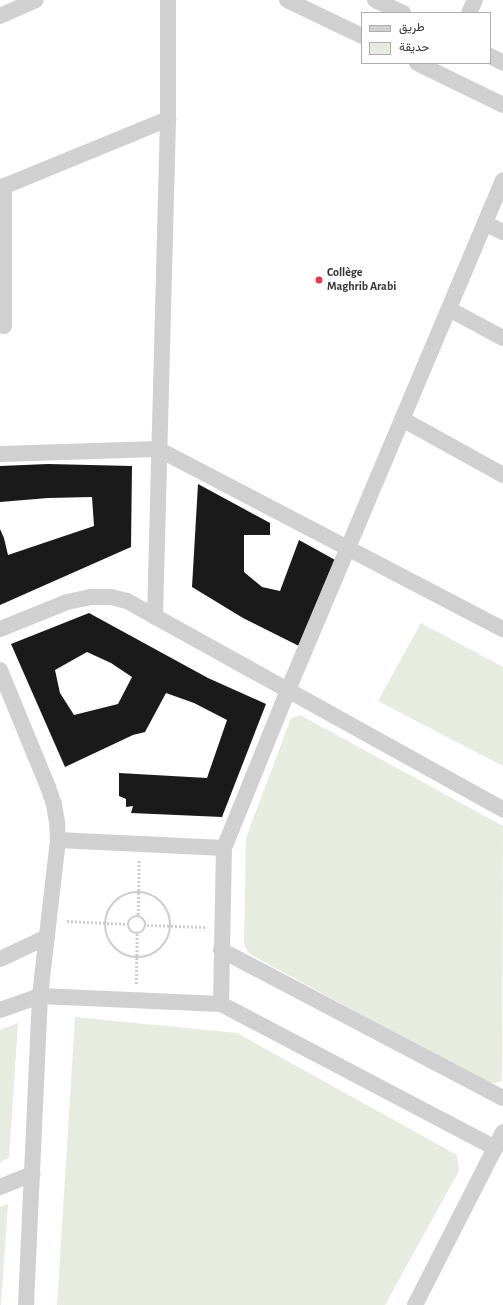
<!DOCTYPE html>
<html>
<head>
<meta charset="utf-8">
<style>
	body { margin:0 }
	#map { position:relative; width:503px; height:1305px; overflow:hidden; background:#fff; font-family:"Alegreya Sans",Vazirmatn,sans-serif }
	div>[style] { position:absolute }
	.green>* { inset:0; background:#e6ecdf }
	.building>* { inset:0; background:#1a1a1a }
	.path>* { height:2.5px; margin-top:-1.25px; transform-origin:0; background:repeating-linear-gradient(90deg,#cdcdcd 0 2px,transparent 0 4px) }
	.path>.ring { margin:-1.25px; padding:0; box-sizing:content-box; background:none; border:2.5px solid #cdcdcd; border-radius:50% }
	.street>* { height:16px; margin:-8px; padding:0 8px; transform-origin:8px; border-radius:8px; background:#d0d0d0 }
	.dots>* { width:11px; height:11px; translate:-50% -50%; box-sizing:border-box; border:2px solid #fff; border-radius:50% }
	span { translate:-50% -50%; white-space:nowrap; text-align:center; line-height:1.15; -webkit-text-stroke:4px #fff; paint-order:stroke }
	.poi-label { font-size:12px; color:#333; font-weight:700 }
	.left { translate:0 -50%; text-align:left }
	.legend { position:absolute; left:361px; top:12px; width:130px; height:52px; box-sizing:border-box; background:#fff; border:1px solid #adadad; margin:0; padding:5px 7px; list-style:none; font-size:12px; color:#333 }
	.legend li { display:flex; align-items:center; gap:8px; height:20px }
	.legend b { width:20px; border:1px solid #adadad }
</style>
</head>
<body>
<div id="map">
	<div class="green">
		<i style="clip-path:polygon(421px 623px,503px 667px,503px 766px,378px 701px)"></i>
		<i style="clip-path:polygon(300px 715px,503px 826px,502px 1081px,495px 1083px,488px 1083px,255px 957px,248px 952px,244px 943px,246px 838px,291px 718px)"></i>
		<i style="clip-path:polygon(75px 1017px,237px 1033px,457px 1155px,459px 1171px,385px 1305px,57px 1305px)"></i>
		<i style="clip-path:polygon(18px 1023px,9px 1158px,0 1162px,0 1030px)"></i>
		<i style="clip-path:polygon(8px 1204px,1px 1305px,0 1305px,0 1207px)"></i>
	</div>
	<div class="building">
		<i style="clip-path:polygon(48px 464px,132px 466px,131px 547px,0 605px,0 529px,4px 538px,8px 555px,94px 526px,92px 497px,48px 498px,0 502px,0 466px)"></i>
		<i style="clip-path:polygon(198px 484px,270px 523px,270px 535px,244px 535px,244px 572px,262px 587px,280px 591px,299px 540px,337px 561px,299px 646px,243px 618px,192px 587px)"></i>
		<i style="clip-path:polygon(evenodd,89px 613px,208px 678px,266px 704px,222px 817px,131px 813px,133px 806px,126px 807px,126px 799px,119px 796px,119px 773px,207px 778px,227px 720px,194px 703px,166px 693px,145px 732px,133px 735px,65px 767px,11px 644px,89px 613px,87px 652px,111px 663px,132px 677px,118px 704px,74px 715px,60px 693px,55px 670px,87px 652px)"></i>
	</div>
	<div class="path">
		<i class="ring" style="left:105px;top:892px;width:63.5px;height:63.5px"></i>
		<i style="left:138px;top:915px;width:55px;rotate:-89deg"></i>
		<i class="ring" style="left:128px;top:916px;width:15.5px;height:15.5px"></i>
		<i style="left:67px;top:921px;width:61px;rotate:2.8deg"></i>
		<i style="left:147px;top:925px;width:59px;rotate:1.9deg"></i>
		<i style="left:136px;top:984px;width:50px;rotate:-88.9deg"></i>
	</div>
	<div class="street">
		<i style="left:287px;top:0;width:83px;rotate:25.6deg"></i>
		<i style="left:375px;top:0;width:31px;rotate:25deg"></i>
		<i style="left:469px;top:13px;width:14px;rotate:-65deg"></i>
		<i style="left:0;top:16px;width:39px;rotate:-24deg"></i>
		<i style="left:490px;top:56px;width:15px;rotate:28deg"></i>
		<i style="left:417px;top:63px;width:96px;rotate:26deg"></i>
		<i style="left:0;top:188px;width:182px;rotate:-22.3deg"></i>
		<i style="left:485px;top:223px;width:20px;rotate:27deg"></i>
		<i style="left:449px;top:309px;width:61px;rotate:28.2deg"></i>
		<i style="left:4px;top:326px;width:140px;rotate:-90deg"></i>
		<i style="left:402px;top:419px;width:115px;rotate:29deg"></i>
		<i style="left:0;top:454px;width:158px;rotate:-1.8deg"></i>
		<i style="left:158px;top:449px;width:389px;rotate:27.6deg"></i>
		<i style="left:155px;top:617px;width:498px;rotate:-88.5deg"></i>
		<i style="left:168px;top:119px;width:119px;rotate:-90deg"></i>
		<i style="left:0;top:629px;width:72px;rotate:-21.9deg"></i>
		<i style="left:67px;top:602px;width:25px;rotate:-12deg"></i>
		<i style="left:91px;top:597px;width:20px"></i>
		<i style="left:111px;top:597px;width:16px;rotate:14deg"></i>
		<i style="left:127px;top:601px;width:430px;rotate:29deg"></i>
		<i style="left:0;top:670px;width:126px;rotate:67.7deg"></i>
		<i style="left:48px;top:787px;width:18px;rotate:71deg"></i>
		<i style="left:54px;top:804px;width:18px;rotate:81deg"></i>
		<i style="left:57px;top:822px;width:18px;rotate:87deg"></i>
		<i style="left:58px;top:840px;width:157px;rotate:96.6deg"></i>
		<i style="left:40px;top:996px;width:309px;rotate:92.6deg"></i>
		<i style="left:58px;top:840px;width:166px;rotate:2.8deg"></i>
		<i style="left:224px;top:848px;width:156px;rotate:91.1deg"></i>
		<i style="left:224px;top:848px;width:170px;rotate:-67.9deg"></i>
		<i style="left:288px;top:690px;width:553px;rotate:-67.14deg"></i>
		<i style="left:221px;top:950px;width:318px;rotate:27.7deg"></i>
		<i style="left:0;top:959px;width:52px;rotate:-25.1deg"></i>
		<i style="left:0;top:1010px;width:42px;rotate:-19.3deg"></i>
		<i style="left:40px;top:996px;width:181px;rotate:2.5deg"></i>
		<i style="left:221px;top:1004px;width:310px;rotate:27.7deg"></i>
		<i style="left:0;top:1187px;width:35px;rotate:-22deg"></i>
		<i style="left:415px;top:1305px;width:194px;rotate:-63deg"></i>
	</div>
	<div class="dots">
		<i style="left:319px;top:280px;background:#e63946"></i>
	</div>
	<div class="poi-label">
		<span class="left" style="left:327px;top:280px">Collège<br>Maghrib Arabi</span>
	</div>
	<ul class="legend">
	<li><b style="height:5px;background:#d0d0d0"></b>طريق</li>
	<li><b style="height:11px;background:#e6ecdf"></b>حديقة</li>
	</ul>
</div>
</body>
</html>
